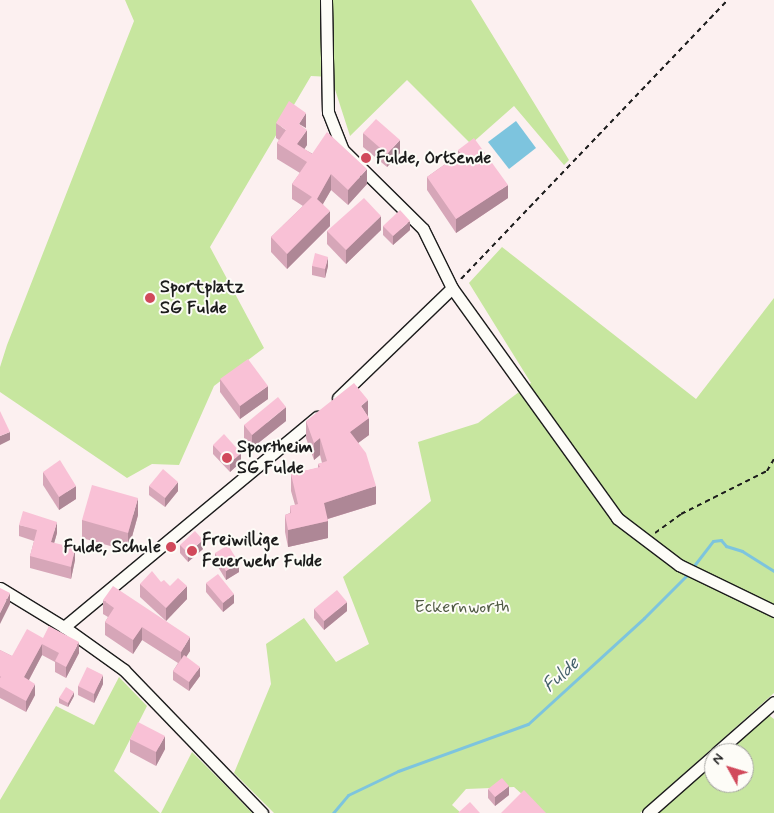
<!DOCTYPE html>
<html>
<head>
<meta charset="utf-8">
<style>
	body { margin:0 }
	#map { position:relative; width:774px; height:813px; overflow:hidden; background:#fcf0f0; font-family:Mynerve,sans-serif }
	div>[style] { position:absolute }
	.green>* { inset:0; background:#c7e69f }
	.water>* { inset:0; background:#7dc4de }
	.stream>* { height:3px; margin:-1.5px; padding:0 1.5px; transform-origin:1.5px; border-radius:1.5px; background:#7dc4de }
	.path>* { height:2px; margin-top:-1px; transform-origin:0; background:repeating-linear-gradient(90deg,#1c1c1c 0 5px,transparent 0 9px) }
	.roads { filter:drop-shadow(1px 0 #1c1c1c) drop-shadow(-1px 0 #1c1c1c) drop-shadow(0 1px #1c1c1c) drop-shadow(0 -1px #1c1c1c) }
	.minor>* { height:11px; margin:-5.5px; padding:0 5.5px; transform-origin:5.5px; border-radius:5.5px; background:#fdfcf7 }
	.wall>* { inset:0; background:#d6a6b8 }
	.shaded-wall>* { inset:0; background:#ae8796 }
	.building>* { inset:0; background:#f9c1d6 }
	.dots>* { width:14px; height:14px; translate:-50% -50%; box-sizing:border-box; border:2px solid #fdfcf7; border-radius:50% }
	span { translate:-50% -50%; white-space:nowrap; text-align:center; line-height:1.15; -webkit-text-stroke:4px #fdfcf7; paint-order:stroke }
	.poi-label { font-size:18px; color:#1c1c1c; font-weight:700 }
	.left { translate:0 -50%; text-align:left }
	.right { translate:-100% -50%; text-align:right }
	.park-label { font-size:18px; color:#4f5943 }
	.water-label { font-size:19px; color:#435f6a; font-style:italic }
	.north { position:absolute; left:704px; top:743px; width:50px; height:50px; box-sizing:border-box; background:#fdfcf7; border:1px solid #a3a29f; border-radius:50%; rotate:309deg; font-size:14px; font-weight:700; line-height:20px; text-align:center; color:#1c1c1c }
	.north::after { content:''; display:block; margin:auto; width:18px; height:22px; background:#d1495b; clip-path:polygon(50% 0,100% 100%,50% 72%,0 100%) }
</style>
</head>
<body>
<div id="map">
	<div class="green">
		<i style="clip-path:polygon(125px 0,471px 0,569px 160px,564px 165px,514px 106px,471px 144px,407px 80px,350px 136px,331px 77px,311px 76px,210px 247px,264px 348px,214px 386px,179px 465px,152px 464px,127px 478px,0 392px,0 367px,7px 345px,134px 21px)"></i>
		<i style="clip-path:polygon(502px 247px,696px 399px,774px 298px,774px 693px,640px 813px,543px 813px,514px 787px,466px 789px,452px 805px,461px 813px,274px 813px,234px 773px,271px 684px,266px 644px,304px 618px,336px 662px,369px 644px,343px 577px,431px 501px,418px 442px,478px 423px,531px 383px,469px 283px)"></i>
		<i style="clip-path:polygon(119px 677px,147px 706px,114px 771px,160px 813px,0 813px,0 800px,56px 706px,94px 725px)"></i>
		<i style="clip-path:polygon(766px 713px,774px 719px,774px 813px,656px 813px,714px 760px,714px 783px,744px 783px,744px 753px,722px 753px)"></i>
		<i style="clip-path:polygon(192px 752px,226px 786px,252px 813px,161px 813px)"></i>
	</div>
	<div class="water">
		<i style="clip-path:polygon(516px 121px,536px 148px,509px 169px,488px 142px)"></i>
	</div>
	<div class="stream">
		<i style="left:333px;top:813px;width:23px;rotate:-50deg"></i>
		<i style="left:348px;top:795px;width:55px;rotate:-25.6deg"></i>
		<i style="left:398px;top:771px;width:138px;rotate:-19.9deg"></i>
		<i style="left:528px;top:724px;width:157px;rotate:-42.4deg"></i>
		<i style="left:644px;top:618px;width:59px;rotate:-45deg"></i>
		<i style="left:686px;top:576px;width:44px;rotate:-52.4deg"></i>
		<i style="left:713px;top:541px;width:8px;rotate:-7deg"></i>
		<i style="left:721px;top:540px;width:8px;rotate:50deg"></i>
		<i style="left:726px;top:546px;width:17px;rotate:17deg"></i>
		<i style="left:742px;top:551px;width:38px;rotate:32deg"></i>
	</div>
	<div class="path">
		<i style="left:461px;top:279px;width:386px;rotate:-46.3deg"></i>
		<i style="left:655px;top:533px;width:32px;rotate:-36deg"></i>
		<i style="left:681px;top:514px;width:96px;rotate:-26.6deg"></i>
		<i style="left:767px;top:471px;width:14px;rotate:-60deg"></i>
	</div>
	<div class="roads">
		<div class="minor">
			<i style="left:326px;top:0;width:112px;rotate:89deg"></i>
			<i style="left:328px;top:112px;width:41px;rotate:68.5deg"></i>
			<i style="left:343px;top:150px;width:112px;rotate:44.6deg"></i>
			<i style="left:423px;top:229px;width:66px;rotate:63.8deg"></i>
			<i style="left:452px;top:288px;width:283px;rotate:54.3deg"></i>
			<i style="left:617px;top:518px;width:78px;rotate:37.2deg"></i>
			<i style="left:679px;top:565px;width:106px;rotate:25.8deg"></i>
			<i style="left:338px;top:398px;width:158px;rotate:-44deg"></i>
			<i style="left:0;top:588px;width:75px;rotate:31.4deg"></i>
			<i style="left:64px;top:627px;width:74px;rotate:35.6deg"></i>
			<i style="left:124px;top:670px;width:199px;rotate:46deg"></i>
			<i style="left:64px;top:627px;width:329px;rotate:-39.7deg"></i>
			<i style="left:716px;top:753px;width:77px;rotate:-41.3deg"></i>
			<i style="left:648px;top:813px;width:88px;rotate:-41.3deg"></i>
		</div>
	</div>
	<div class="wall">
		<i style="clip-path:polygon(276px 123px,307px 145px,304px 149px,367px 184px,348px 205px,331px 190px,323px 204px,330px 226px,287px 269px,271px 252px,271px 237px,303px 206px,292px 199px,292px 184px,300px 173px,277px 159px,277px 143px,279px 140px,276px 138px)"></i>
		<i style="clip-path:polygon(363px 133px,400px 153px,387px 167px,363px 147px)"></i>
		<i style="clip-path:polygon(458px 150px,508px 198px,456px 233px,427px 190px,427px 177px,458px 155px)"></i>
		<i style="clip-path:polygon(383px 226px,410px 230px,393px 245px,383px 235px)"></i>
		<i style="clip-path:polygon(381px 230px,346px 264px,327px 244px,327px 231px)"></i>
		<i style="clip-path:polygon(312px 266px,328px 266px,325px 278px,312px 275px)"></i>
		<i style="clip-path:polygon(220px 379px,268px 399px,240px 419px,220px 392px)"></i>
		<i style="clip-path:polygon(368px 416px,369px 435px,358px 443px,376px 504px,328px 519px,328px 538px,288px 547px,285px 532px,285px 515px,290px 513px,290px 506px,295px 505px,291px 491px,291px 474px,318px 468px,318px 464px,322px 463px,320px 455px,314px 460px,306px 438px,306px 421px)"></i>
		<i style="clip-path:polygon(286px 421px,252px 448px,244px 438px,244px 425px)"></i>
		<i style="clip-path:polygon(213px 445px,241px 462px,230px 472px,213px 454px)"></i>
		<i style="clip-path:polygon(43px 472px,76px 499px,59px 510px,43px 485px)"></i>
		<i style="clip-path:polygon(149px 486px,178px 491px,165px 507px,149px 495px)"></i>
		<i style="clip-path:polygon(138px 515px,128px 551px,82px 538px,82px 520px)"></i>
		<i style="clip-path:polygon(19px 525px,57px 533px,54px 543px,75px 560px,71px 579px,30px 568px,30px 556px,34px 541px,19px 536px)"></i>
		<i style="clip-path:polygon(180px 545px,203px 549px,188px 562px,180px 553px)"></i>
		<i style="clip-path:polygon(215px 553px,239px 572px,226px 580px,215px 562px)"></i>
		<i style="clip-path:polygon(161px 582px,187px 599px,166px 621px,140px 597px,140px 584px)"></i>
		<i style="clip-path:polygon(206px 583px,234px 603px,223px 612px,206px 592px)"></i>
		<i style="clip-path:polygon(103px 600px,190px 651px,186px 657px,200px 676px,189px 691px,173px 680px,173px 671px,178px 663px,142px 640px,133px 654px,105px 635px,105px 622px,108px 617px,103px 614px)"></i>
		<i style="clip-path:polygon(314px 609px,347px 611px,324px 630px,314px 618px)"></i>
		<i style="clip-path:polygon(43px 638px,79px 653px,66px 678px,55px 672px,55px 662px,42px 655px,29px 680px,35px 695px,26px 712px,0 698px,0 650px,12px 656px)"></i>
		<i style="clip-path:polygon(103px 684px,94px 703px,78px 695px,78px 686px)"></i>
		<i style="clip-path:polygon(74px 696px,68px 707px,59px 703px,59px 698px)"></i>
		<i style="clip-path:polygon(130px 739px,165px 749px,156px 766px,130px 752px)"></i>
		<i style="clip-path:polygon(488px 789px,509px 795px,495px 806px,488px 798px)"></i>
	</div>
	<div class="shaded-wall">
		<i style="clip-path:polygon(306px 113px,306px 128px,299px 124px)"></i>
		<i style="clip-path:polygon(307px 130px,307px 145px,299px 157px,297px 144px)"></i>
		<i style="clip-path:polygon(400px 140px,400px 153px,387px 167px,387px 154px)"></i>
		<i style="clip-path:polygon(367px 169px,367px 184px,348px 205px,348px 190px)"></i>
		<i style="clip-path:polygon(331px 174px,331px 190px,317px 214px,317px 199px)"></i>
		<i style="clip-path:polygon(508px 185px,508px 198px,456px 233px,456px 219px)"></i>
		<i style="clip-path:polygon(330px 211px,330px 226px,287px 269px,287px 254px)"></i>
		<i style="clip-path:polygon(381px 216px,381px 230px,346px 264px,346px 250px)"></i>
		<i style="clip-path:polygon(410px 221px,410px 230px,393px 245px,393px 236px)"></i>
		<i style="clip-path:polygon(328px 257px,328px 266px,325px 278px,325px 269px)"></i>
		<i style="clip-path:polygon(268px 386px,268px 399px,240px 419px,240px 406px)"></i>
		<i style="clip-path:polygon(368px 400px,368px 417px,361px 406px)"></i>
		<i style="clip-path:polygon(286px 407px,286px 421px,252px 448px,252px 435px)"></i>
		<i style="clip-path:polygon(369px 418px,369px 435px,350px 449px,350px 432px)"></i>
		<i style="clip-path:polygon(10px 432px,10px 440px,0 445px,0 436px)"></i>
		<i style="clip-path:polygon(320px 438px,320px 455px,314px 460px,314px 443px)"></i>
		<i style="clip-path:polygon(241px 453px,241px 462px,230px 472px,230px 463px)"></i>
		<i style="clip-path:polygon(178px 482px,178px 491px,165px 507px,165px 498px)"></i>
		<i style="clip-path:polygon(76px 486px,76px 499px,59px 510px,59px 497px)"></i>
		<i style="clip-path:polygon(376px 486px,376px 504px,324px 520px,324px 503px)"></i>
		<i style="clip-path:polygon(138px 498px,138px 515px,128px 551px,128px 533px)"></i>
		<i style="clip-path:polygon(328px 521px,328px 538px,288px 547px,288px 530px)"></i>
		<i style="clip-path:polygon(57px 522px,57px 533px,51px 554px,51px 542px)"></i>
		<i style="clip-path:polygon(203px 540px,203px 549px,188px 562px,188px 553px)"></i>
		<i style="clip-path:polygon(75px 548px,75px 560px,71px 579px,71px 567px)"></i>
		<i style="clip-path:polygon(239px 563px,239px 572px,226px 580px,226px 571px)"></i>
		<i style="clip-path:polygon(187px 586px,187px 599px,166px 621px,166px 608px)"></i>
		<i style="clip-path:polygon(10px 593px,10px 604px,0 624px,0 613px)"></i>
		<i style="clip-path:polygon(234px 594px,234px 603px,223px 612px,223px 603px)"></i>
		<i style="clip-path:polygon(347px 602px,347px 611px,324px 630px,324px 621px)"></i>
		<i style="clip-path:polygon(142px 627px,142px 640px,133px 654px,133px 640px)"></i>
		<i style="clip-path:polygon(190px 637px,190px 651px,181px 665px,181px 652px)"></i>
		<i style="clip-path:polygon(79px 642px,79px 653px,66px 678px,66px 667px)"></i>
		<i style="clip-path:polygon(42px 644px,42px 655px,24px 689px,24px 677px)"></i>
		<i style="clip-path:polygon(200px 667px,200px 676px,189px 691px,189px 682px)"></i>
		<i style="clip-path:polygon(103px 675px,103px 684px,94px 703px,94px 694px)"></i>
		<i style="clip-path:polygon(35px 684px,35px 695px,26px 712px,26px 701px)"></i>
		<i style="clip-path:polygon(74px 692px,74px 696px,68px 707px,68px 703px)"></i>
		<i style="clip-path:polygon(165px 736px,165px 749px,156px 766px,156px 752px)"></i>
		<i style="clip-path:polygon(509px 786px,509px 795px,495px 806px,495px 797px)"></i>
	</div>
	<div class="building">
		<i style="clip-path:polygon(289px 101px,306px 113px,299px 124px,307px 130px,297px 144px,312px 154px,327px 132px,367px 169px,348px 190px,331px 174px,317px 199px,330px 211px,287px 254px,271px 237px,312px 197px,292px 184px,307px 162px,277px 143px,286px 130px,276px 123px)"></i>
		<i style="clip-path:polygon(376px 119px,400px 140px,387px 154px,363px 133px)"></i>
		<i style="clip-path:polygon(474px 138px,508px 185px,456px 219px,427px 177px,461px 153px,458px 150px)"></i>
		<i style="clip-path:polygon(364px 198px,381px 216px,346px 250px,327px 231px)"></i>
		<i style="clip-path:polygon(400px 210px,410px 221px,393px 236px,383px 226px)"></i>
		<i style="clip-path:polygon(315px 253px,328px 257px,325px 269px,312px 266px)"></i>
		<i style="clip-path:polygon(248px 359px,268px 386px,240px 406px,220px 379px)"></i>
		<i style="clip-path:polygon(354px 383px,368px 400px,361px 406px,369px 418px,350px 432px,366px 453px,376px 486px,324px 503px,328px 521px,288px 530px,285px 515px,291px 513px,290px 506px,298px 504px,291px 474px,320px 467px,318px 464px,327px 461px,320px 438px,314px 443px,306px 421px)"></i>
		<i style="clip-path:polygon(278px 397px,286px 407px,252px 435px,244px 425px)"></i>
		<i style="clip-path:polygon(0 411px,10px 432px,0 436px)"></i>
		<i style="clip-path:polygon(224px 434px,241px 453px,230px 463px,213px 445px)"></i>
		<i style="clip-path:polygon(60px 460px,76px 486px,59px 497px,43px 472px)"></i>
		<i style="clip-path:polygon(163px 469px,178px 482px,165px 498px,149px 486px)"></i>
		<i style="clip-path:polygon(92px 485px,138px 498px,128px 533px,82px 520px)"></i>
		<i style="clip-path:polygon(23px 511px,57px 522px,51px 542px,75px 548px,71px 567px,30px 556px,37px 530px,19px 525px)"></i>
		<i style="clip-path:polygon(195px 531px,203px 540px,188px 553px,180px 545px)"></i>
		<i style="clip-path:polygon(228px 545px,239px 563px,226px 571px,215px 553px)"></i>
		<i style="clip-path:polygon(152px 571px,161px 582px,164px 580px,170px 586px,178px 578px,187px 586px,166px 608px,140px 584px)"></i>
		<i style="clip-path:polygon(218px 574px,234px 594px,223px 603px,206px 583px)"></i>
		<i style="clip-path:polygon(113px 586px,190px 637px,181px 652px,142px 627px,133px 640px,105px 622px,114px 608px,103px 600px)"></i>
		<i style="clip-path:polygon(0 588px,10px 593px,0 613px)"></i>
		<i style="clip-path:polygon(337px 590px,347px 602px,324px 621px,314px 609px)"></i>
		<i style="clip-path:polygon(49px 626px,79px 642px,66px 667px,55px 661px,59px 653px,42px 644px,24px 677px,35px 684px,26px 701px,0 687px,0 678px,1px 677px,0 676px,0 650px,12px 656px,27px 629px,43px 638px)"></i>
		<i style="clip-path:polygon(184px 655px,200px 667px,189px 682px,173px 671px)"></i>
		<i style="clip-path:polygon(87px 667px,103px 675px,94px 694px,78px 686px)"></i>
		<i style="clip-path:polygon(66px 687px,74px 692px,68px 703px,59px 698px)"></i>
		<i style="clip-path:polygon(138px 722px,165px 736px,156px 752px,130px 739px)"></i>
		<i style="clip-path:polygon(502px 778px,509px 786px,495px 797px,488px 789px)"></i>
		<i style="clip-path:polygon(524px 790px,546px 813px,501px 813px)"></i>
		<i style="clip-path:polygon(470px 802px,480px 813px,458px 813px)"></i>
	</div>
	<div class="dots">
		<i style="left:366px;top:158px;background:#d1495b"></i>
		<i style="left:150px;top:298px;background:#d1495b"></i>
		<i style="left:227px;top:458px;background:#d1495b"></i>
		<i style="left:171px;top:547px;background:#d1495b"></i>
		<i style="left:192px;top:551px;background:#d1495b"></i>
	</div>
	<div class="poi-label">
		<span class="left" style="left:376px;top:158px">Fulde, Ortsende</span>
		<span class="left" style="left:160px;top:298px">Sportplatz<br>SG Fulde</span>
		<span class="left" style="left:237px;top:458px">Sportheim<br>SG Fulde</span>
		<span class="left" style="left:202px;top:551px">Freiwillige<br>Feuerwehr Fulde</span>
		<span class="right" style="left:161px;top:547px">Fulde, Schule</span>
	</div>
	<div class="park-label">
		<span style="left:462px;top:607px">Eckernworth</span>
	</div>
	<div class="water-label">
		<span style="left:561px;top:675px;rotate:-42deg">Fulde</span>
	</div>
	<div class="north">N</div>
</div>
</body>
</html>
